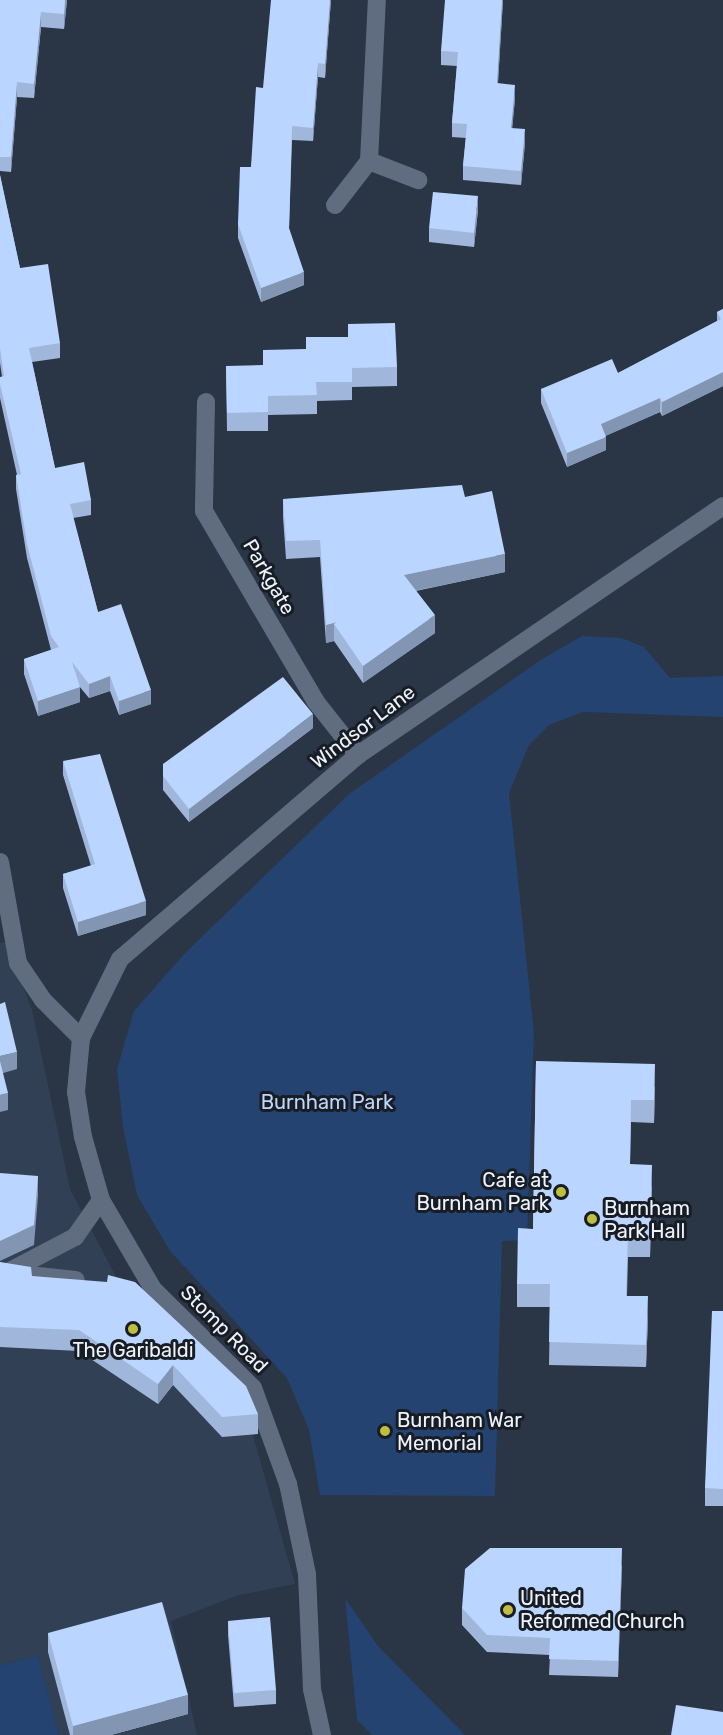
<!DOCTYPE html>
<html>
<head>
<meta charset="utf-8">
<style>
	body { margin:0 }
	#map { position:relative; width:723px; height:1735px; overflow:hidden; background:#2a3546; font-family:Rubik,sans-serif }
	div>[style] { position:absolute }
	.built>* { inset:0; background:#314055 }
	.green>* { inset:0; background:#244370 }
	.street>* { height:18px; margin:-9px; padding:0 9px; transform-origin:9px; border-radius:9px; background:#606d80 }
	.wall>* { inset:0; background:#a0b7db }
	.shaded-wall>* { inset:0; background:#8295b2 }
	.building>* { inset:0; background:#bad5ff }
	.dots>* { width:16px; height:16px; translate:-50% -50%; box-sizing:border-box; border:3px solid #181d25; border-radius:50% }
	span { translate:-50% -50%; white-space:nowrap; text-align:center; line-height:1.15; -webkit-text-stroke:6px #181d25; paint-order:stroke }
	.street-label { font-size:20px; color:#eef4fd }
	.park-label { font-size:20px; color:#bed6f9 }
	.poi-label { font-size:20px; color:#eef4fd }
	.right { translate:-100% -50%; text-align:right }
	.left { translate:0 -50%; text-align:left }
</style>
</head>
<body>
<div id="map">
	<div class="built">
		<i style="clip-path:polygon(6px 942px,32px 1010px,70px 1189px,136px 1315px,245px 1407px,295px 1584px,239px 1595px,171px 1621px,197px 1735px,59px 1735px,38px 1656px,0 1665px,0 943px)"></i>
	</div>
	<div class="green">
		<i style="clip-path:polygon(582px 636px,622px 638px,644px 647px,670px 678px,723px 676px,723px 717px,583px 712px,549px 725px,529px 745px,509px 793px,534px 1033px,527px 1240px,502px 1241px,495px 1496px,320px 1495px,309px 1430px,287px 1378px,170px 1251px,137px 1195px,123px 1127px,117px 1069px,134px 1011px,185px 953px,349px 794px,542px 659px)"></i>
		<i style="clip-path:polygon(345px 1598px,378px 1646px,465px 1735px,372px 1735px,357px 1720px)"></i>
		<i style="clip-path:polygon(38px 1656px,59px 1735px,0 1735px,0 1665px)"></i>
	</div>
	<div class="street">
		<i style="left:369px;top:161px;width:161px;rotate:-87.2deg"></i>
		<i style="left:335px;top:205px;width:56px;rotate:-52.3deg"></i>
		<i style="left:369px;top:161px;width:53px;rotate:21.2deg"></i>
		<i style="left:206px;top:402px;width:109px;rotate:91.1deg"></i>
		<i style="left:204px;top:511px;width:221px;rotate:59.6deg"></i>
		<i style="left:316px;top:702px;width:68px;rotate:51.6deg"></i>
		<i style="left:0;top:862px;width:103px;rotate:79.9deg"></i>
		<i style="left:18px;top:963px;width:45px;rotate:56deg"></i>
		<i style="left:43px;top:1000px;width:54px;rotate:45deg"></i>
		<i style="left:0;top:1272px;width:76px;rotate:6deg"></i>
		<i style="left:8px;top:1272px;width:76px;rotate:-27.6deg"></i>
		<i style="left:75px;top:1237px;width:45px;rotate:-54.9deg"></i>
		<i style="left:322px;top:1735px;width:47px;rotate:-102.3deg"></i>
		<i style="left:312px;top:1689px;width:115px;rotate:-92.5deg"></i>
		<i style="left:307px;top:1574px;width:92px;rotate:-101.9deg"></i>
		<i style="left:288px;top:1484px;width:102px;rotate:-110deg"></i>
		<i style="left:253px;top:1388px;width:141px;rotate:-135.3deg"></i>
		<i style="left:153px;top:1289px;width:103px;rotate:-120.3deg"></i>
		<i style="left:101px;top:1200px;width:66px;rotate:-105.9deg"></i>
		<i style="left:83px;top:1137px;width:46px;rotate:-98.8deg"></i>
		<i style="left:76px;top:1092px;width:54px;rotate:-84.7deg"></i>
		<i style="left:81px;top:1038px;width:88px;rotate:-63.7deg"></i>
		<i style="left:120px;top:959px;width:313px;rotate:-40.6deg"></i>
		<i style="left:358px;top:755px;width:442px;rotate:-34.3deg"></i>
	</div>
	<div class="wall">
		<i style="clip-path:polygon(0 0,67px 0,64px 29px,41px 27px,34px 98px,17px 97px,11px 172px,0 171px)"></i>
		<i style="clip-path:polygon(331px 0,325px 78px,318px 77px,313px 141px,292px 140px,289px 229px,304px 285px,261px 302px,238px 238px,238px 224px,251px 167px,263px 88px)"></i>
		<i style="clip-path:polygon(503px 0,498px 83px,515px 99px,512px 128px,525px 143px,521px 185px,463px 180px,463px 166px,466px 138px,452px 137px,452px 123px,457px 66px,441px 65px,441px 51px)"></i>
		<i style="clip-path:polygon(0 175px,20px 268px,60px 343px,60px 358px,32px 362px,55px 468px,91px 500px,91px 515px,73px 518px,98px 612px,151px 704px,119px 715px,110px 691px,89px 698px,79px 686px,80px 702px,38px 716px,24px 674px,24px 659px,51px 650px,27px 558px,16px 489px,16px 475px,17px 475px,0 398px,0 377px,2px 377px,0 363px)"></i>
		<i style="clip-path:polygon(478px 210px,474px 247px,429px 242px,429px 228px)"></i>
		<i style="clip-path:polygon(723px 309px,723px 386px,662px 416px,660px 412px,605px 436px,606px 450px,567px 467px,541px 403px,541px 389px,618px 373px,717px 321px,717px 312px)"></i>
		<i style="clip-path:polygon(226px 366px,397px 367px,397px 386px,352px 387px,352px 400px,317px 401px,317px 414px,268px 415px,268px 431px,227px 431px)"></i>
		<i style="clip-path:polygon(465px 497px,505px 572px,416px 591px,435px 633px,363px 683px,334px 641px,326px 643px,320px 557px,286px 559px,283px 517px,283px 499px)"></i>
		<i style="clip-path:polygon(313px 728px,189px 822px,163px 790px,163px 764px)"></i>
		<i style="clip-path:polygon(63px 761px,146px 915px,78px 936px,63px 888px,63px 874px,91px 866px,63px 775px)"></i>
		<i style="clip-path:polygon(536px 1061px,655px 1087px,654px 1123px,631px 1122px,630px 1164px,652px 1187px,650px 1257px,628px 1257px,627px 1296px,648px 1319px,646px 1367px,549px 1365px,550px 1307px,517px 1307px,517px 1284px,533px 1229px)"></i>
		<i style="clip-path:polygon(0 1262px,32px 1276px,258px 1414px,258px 1434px,222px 1437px,173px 1385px,158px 1404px,79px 1351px,0 1347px)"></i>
		<i style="clip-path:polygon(723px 1311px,723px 1506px,705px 1506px,705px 1488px)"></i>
		<i style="clip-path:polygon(622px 1565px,618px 1677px,549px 1675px,550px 1655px,487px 1652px,462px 1625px,462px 1608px)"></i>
		<i style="clip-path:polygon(228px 1621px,276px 1690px,276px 1704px,234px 1707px,228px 1635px)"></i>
		<i style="clip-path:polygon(48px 1633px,188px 1714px,111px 1735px,70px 1735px,48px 1652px)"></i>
	</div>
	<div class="shaded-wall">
		<i style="clip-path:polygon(65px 0,67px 0,64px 29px,64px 14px)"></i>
		<i style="clip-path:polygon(330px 0,331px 0,325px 78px,325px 64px)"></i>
		<i style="clip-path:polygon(502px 0,503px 0,497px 97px,497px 83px)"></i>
		<i style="clip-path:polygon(41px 12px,41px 27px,34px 98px,34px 84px)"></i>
		<i style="clip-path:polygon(318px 63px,318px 77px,313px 141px,313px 128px)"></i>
		<i style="clip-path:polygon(17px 82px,17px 97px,11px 172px,11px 157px)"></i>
		<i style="clip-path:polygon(515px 85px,515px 99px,511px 142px,511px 128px)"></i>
		<i style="clip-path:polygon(525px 129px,525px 143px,521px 185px,521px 171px)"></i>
		<i style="clip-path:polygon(478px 196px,478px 210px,474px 247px,474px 233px)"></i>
		<i style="clip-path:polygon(304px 272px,304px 285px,261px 302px,261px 288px)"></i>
		<i style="clip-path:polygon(723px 372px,723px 386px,662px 416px,662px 402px)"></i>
		<i style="clip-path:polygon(660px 398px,660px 412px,601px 438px,601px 424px)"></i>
		<i style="clip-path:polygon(606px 437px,606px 450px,567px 467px,567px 453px)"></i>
		<i style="clip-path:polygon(505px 554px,505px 572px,404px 593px,404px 575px)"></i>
		<i style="clip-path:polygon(435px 615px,435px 633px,363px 683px,363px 666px)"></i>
		<i style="clip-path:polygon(337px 622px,334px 624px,334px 641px,326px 643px,326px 625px)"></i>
		<i style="clip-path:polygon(110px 676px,110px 691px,89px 698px,89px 684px)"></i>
		<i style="clip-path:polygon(80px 687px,80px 702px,38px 716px,38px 701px)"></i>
		<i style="clip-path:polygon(151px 690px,151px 704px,119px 715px,119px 701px)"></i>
		<i style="clip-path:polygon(313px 714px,313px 728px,189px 822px,189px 809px)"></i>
		<i style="clip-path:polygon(146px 901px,146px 915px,78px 936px,78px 922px)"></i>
		<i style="clip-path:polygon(17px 1052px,17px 1069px,0 1074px,0 1056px)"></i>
		<i style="clip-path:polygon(655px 1064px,655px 1087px,654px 1123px,654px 1100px)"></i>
		<i style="clip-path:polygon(8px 1093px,8px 1110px,0 1112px,0 1095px)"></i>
		<i style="clip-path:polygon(652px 1165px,652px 1187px,650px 1257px,650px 1235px)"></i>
		<i style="clip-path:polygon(38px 1176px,38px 1196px,34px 1245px,0 1261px,0 1241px)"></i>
		<i style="clip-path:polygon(648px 1296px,648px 1319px,646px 1367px,646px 1345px)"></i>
		<i style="clip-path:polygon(173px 1365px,173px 1385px,158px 1404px,158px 1384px)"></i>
		<i style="clip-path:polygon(622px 1548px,622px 1565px,618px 1677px,618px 1661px)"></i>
		<i style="clip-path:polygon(188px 1695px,188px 1714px,111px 1735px,73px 1735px,73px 1726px)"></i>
	</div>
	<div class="building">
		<i style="clip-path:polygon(0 0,65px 0,64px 14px,41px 12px,34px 84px,17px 82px,11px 157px,0 157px)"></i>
		<i style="clip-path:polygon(271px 0,330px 0,325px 64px,318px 63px,313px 128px,292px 126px,289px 228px,304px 272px,261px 288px,238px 224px,240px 167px,251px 167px,256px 87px,263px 88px)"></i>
		<i style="clip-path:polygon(445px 0,502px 0,497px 83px,515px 85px,511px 128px,525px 129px,521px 171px,463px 166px,467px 124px,452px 123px,458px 52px,441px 51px)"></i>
		<i style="clip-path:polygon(0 175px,20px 268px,48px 264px,60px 343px,29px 348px,55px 468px,84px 462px,91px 500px,70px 504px,98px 612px,121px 604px,151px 690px,119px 701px,110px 676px,89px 684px,72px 662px,80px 687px,38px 701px,24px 659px,59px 647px,51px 636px,27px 544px,16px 475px,21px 474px,0 384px,0 377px,4px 376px,0 348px)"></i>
		<i style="clip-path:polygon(433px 192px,478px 196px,474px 233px,429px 228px)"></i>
		<i style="clip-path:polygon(723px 309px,723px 372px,662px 402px,660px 398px,601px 424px,606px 437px,567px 453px,541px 389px,612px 359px,618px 373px,721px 319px,717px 312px)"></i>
		<i style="clip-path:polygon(395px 323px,397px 367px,352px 368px,352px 382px,316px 382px,317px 395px,268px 396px,268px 412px,227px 413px,226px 366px,263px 365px,263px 350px,306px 349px,306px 337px,348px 337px,348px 324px)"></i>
		<i style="clip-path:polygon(462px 485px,465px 497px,492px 491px,505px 554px,404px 575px,435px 615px,363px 666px,334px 624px,337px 622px,326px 625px,320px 540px,286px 541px,283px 499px)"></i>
		<i style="clip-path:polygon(283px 677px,313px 714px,189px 809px,163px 776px,163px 764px)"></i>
		<i style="clip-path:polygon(100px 754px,146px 901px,78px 922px,63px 874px,95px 864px,63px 761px)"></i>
		<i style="clip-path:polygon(5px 1002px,17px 1052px,0 1056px,0 1004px)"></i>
		<i style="clip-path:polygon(0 1061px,8px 1093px,0 1095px)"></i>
		<i style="clip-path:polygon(536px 1061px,655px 1064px,654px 1100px,631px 1100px,630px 1164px,652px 1165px,650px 1235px,628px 1234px,626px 1296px,648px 1296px,646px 1345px,549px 1342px,550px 1284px,517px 1284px,518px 1228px,533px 1229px)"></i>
		<i style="clip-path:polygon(0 1173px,38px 1176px,34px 1225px,0 1241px)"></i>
		<i style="clip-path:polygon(0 1262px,31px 1267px,32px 1276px,107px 1282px,108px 1275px,135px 1282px,246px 1386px,258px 1414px,222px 1417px,173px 1365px,158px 1384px,79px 1330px,0 1327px)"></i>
		<i style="clip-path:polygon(712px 1311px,723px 1311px,723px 1489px,705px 1488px)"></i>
		<i style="clip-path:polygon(490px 1548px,622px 1548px,618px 1661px,549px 1659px,550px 1638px,487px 1635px,462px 1608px,465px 1569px)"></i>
		<i style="clip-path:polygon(162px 1602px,188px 1695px,73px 1726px,48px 1633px)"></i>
		<i style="clip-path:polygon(270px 1617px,276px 1690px,234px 1693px,228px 1621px)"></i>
		<i style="clip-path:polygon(676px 1705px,723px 1712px,723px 1735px,671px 1735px)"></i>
	</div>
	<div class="dots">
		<i style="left:561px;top:1192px;background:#c0be40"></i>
		<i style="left:592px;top:1219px;background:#c0be40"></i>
		<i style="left:133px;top:1329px;background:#c0be40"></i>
		<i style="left:385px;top:1431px;background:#c0be40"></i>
		<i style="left:508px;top:1610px;background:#c0be40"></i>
	</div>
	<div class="street-label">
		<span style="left:269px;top:577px;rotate:60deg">Parkgate</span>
		<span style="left:363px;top:727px;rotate:-37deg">Windsor Lane</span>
		<span style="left:224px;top:1329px;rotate:45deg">Stomp Road</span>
	</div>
	<div class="park-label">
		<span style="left:327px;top:1102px">Burnham Park</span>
	</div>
	<div class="poi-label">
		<span class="right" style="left:549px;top:1192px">Cafe at<br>Burnham Park</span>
		<span class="left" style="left:604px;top:1220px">Burnham<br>Park Hall</span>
		<span style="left:133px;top:1350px">The Garibaldi</span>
		<span class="left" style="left:397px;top:1432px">Burnham War<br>Memorial</span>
		<span class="left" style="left:520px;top:1610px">United<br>Reformed Church</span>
	</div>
</div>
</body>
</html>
